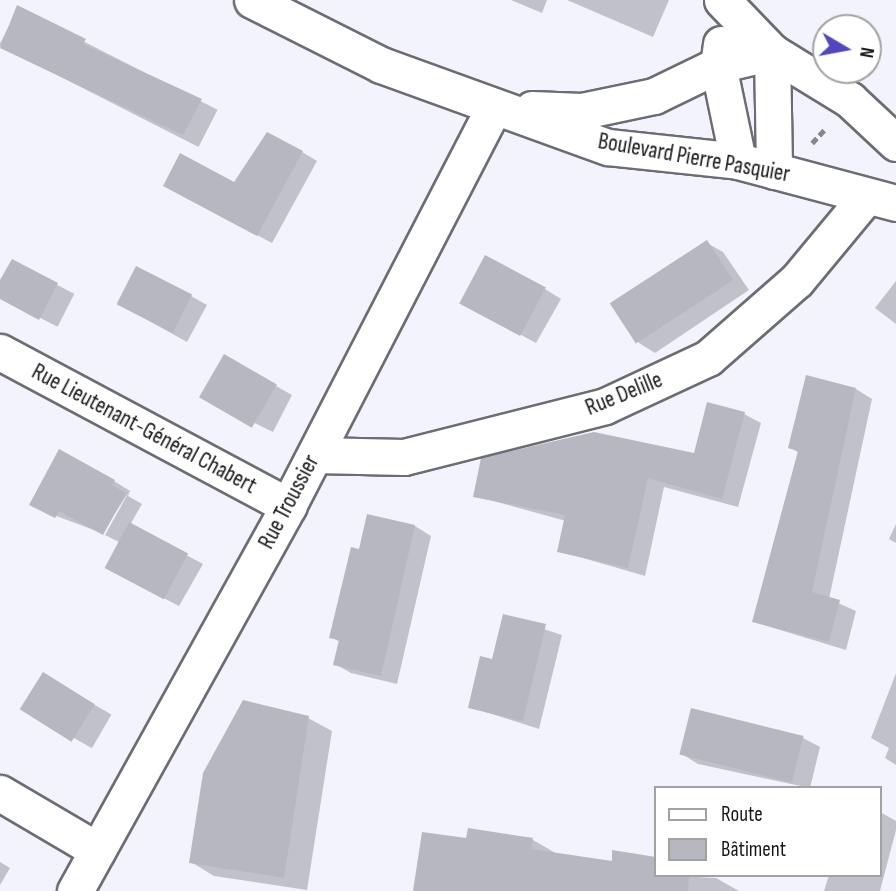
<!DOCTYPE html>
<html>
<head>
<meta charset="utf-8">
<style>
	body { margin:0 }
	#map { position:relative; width:896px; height:891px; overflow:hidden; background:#f2f3fc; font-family:"Sofia Sans Condensed",sans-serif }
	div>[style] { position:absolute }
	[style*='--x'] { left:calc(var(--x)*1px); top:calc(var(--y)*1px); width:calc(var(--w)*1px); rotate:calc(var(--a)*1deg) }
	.shadow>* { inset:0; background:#0003; transform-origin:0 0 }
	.building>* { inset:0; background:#b6b7c0; transform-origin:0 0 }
	.path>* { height:4.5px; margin-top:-2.25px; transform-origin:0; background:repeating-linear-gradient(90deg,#87888e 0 7px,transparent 0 10.5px) }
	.roads { filter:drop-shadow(2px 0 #6c6c74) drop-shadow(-2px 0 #6c6c74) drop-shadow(0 2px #6c6c74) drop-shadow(0 -2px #6c6c74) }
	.street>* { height:35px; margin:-17.5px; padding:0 17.5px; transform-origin:17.5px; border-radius:17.5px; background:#fff }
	span { translate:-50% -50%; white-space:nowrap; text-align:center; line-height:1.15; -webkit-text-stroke:5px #fff; paint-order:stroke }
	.street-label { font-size:23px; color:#16171a }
	.legend { position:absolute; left:654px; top:786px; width:228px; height:91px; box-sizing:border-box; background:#fff; border:2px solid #a2a2a3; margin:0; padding:9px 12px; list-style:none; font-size:21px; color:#16171a }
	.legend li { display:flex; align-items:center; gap:14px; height:35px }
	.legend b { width:35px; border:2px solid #a2a2a3 }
	.north { position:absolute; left:812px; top:14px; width:70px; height:70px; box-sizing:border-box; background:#fff; border:2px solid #a2a2a3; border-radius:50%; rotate:100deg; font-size:19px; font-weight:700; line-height:28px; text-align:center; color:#16171a }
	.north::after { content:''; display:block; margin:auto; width:24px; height:32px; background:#5247bf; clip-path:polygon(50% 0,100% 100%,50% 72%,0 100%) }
</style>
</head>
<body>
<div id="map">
	<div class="shadow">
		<div style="clip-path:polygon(511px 0,547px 0,542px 13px)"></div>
		<div style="clip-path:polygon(567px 0,669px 0,653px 37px)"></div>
		<div style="left:18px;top:8px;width:224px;height:42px;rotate:27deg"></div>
		<div style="clip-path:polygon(302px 152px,317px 161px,272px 243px,180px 194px,234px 184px)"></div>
		<div style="clip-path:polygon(707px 243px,723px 252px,749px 290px,655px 353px,639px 343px,614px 306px)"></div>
		<div style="left:12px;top:262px;width:70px;height:37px;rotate:27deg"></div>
		<div style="clip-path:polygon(896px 281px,896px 324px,875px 308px)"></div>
		<div style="clip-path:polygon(545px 289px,561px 299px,536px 343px,477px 311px)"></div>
		<div style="clip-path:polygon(191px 296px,207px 305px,187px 342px,117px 303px)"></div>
		<div style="clip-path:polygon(225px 357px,292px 395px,273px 432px,221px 407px)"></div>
		<div style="clip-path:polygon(856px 389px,872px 399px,829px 599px,856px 611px,846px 650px,754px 622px,799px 453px,790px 447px)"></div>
		<div style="clip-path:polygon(744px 414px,761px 423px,738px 507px,664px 487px,645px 576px,559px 551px,566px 521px,475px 496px,695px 455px)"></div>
		<div style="clip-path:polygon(114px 481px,130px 491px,128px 496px,142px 504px,130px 525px,203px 564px,179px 606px,121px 576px,119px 542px,105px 535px,129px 492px,102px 533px,48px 513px)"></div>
		<div style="clip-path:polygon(896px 524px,896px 543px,889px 539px)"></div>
		<div style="clip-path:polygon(415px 526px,431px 536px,397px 684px,351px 673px,335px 664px,340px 642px,331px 637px,360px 551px)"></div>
		<div style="clip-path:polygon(504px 616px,562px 635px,539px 729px,470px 707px,493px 661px)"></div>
		<div style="clip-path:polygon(896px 673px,896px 765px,885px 758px,889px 748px,871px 738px)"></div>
		<div style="left:43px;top:675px;width:79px;height:39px;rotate:30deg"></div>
		<div style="clip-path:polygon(308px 718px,332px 731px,307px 890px,214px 876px,191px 862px)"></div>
		<div style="clip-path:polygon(803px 738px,820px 747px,810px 788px,698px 764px,682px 754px)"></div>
		<div style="clip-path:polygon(880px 812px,896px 821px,896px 830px,880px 891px,824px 891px,829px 875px,880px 875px)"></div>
		<div style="clip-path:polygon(468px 840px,533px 840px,559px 855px,613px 863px,614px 852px,656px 858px,656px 875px,716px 878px,739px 891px,415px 891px)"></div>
		<div style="clip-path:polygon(0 862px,10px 868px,0 885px)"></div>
	</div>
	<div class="building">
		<div style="clip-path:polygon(17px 5px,86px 39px,83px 44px,202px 99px,183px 135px,0 48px)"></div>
		<div style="clip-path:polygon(267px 132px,303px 151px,257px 236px,163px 186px,180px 153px,234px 182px)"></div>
		<div style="left:707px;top:240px;width:48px;height:116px;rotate:57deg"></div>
		<div style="left:485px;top:255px;width:69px;height:55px;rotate:28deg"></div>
		<div style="clip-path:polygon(12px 259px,58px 283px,39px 320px,0 299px,0 280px)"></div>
		<div style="left:136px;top:266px;width:63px;height:43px;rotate:27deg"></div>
		<div style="left:224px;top:354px;width:61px;height:50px;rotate:30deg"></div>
		<div style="clip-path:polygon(806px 375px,856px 388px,812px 592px,840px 600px,829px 642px,752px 622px,798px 451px,788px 448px)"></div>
		<div style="clip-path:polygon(707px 402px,745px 412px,722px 499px,648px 478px,628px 568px,557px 552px,565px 515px,473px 497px,481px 458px,594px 432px,694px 453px)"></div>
		<div style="clip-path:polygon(59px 449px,115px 480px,112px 485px,126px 493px,103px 535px,59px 511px,55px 518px,29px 505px)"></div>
		<div style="clip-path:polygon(367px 514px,415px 525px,381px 676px,333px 665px,339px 640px,329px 638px,351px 547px,359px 549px)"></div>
		<div style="left:129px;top:522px;width:67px;height:52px;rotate:28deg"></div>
		<div style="clip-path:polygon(503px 614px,546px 624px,523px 721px,468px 708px,480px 656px,492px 659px)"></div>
		<div style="left:43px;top:672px;width:61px;height:44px;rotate:32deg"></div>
		<div style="clip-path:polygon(243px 700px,309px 716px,284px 878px,189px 863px,203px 773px)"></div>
		<div style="left:691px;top:708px;width:116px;height:48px;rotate:14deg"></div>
		<div style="clip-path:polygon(468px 828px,533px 838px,531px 849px,612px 861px,612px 850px,656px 857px,656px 875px,689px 875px,688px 891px,413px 891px,422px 832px,466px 838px)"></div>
	</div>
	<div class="path">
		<div style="--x:812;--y:143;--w:19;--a:-47"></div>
	</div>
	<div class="roads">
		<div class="street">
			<div style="--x:252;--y:0;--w:144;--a:26.7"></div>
			<div style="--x:381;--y:65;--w:241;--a:19.9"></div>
			<div style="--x:608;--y:147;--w:131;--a:6.1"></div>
			<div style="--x:738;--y:161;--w:163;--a:14.9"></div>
			<div style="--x:722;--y:0;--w:72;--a:46.1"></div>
			<div style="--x:772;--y:52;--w:92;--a:31.6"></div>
			<div style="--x:850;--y:100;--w:63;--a:43.1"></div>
			<div style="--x:721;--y:44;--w:21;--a:98"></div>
			<div style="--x:718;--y:65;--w:98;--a:78.2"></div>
			<div style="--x:772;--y:52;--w:119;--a:89"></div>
			<div style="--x:532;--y:109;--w:50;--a:2.3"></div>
			<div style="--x:582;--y:111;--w:74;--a:-11.8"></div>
			<div style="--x:654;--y:96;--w:71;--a:-25.8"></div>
			<div style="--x:718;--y:65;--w:56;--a:-13.5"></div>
			<div style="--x:0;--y:352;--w:327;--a:28.1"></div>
			<div style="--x:315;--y:455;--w:89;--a:1.3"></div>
			<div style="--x:404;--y:457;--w:207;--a:-14.2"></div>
			<div style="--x:605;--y:406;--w:114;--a:-25"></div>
			<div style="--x:708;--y:358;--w:118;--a:-41.2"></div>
			<div style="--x:797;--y:280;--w:108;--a:-50.3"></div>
			<div style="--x:0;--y:793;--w:113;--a:30.4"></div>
			<div style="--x:75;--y:891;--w:440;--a:-61"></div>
			<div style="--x:288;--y:506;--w:449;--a:-62.7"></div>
		</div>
	</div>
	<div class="street-label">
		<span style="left:694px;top:158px;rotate:10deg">Boulevard Pierre Pasquier</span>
		<span style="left:624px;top:394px;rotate:-22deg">Rue Delille</span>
		<span style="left:144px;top:429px;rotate:28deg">Rue Lieutenant-Général Chabert</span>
		<span style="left:289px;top:502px;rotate:-62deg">Rue Troussier</span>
	</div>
	<ul class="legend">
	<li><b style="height:9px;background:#fff"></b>Route</li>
	<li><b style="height:19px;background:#b6b7c0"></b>Bâtiment</li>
	</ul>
	<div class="north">N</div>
</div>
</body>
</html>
